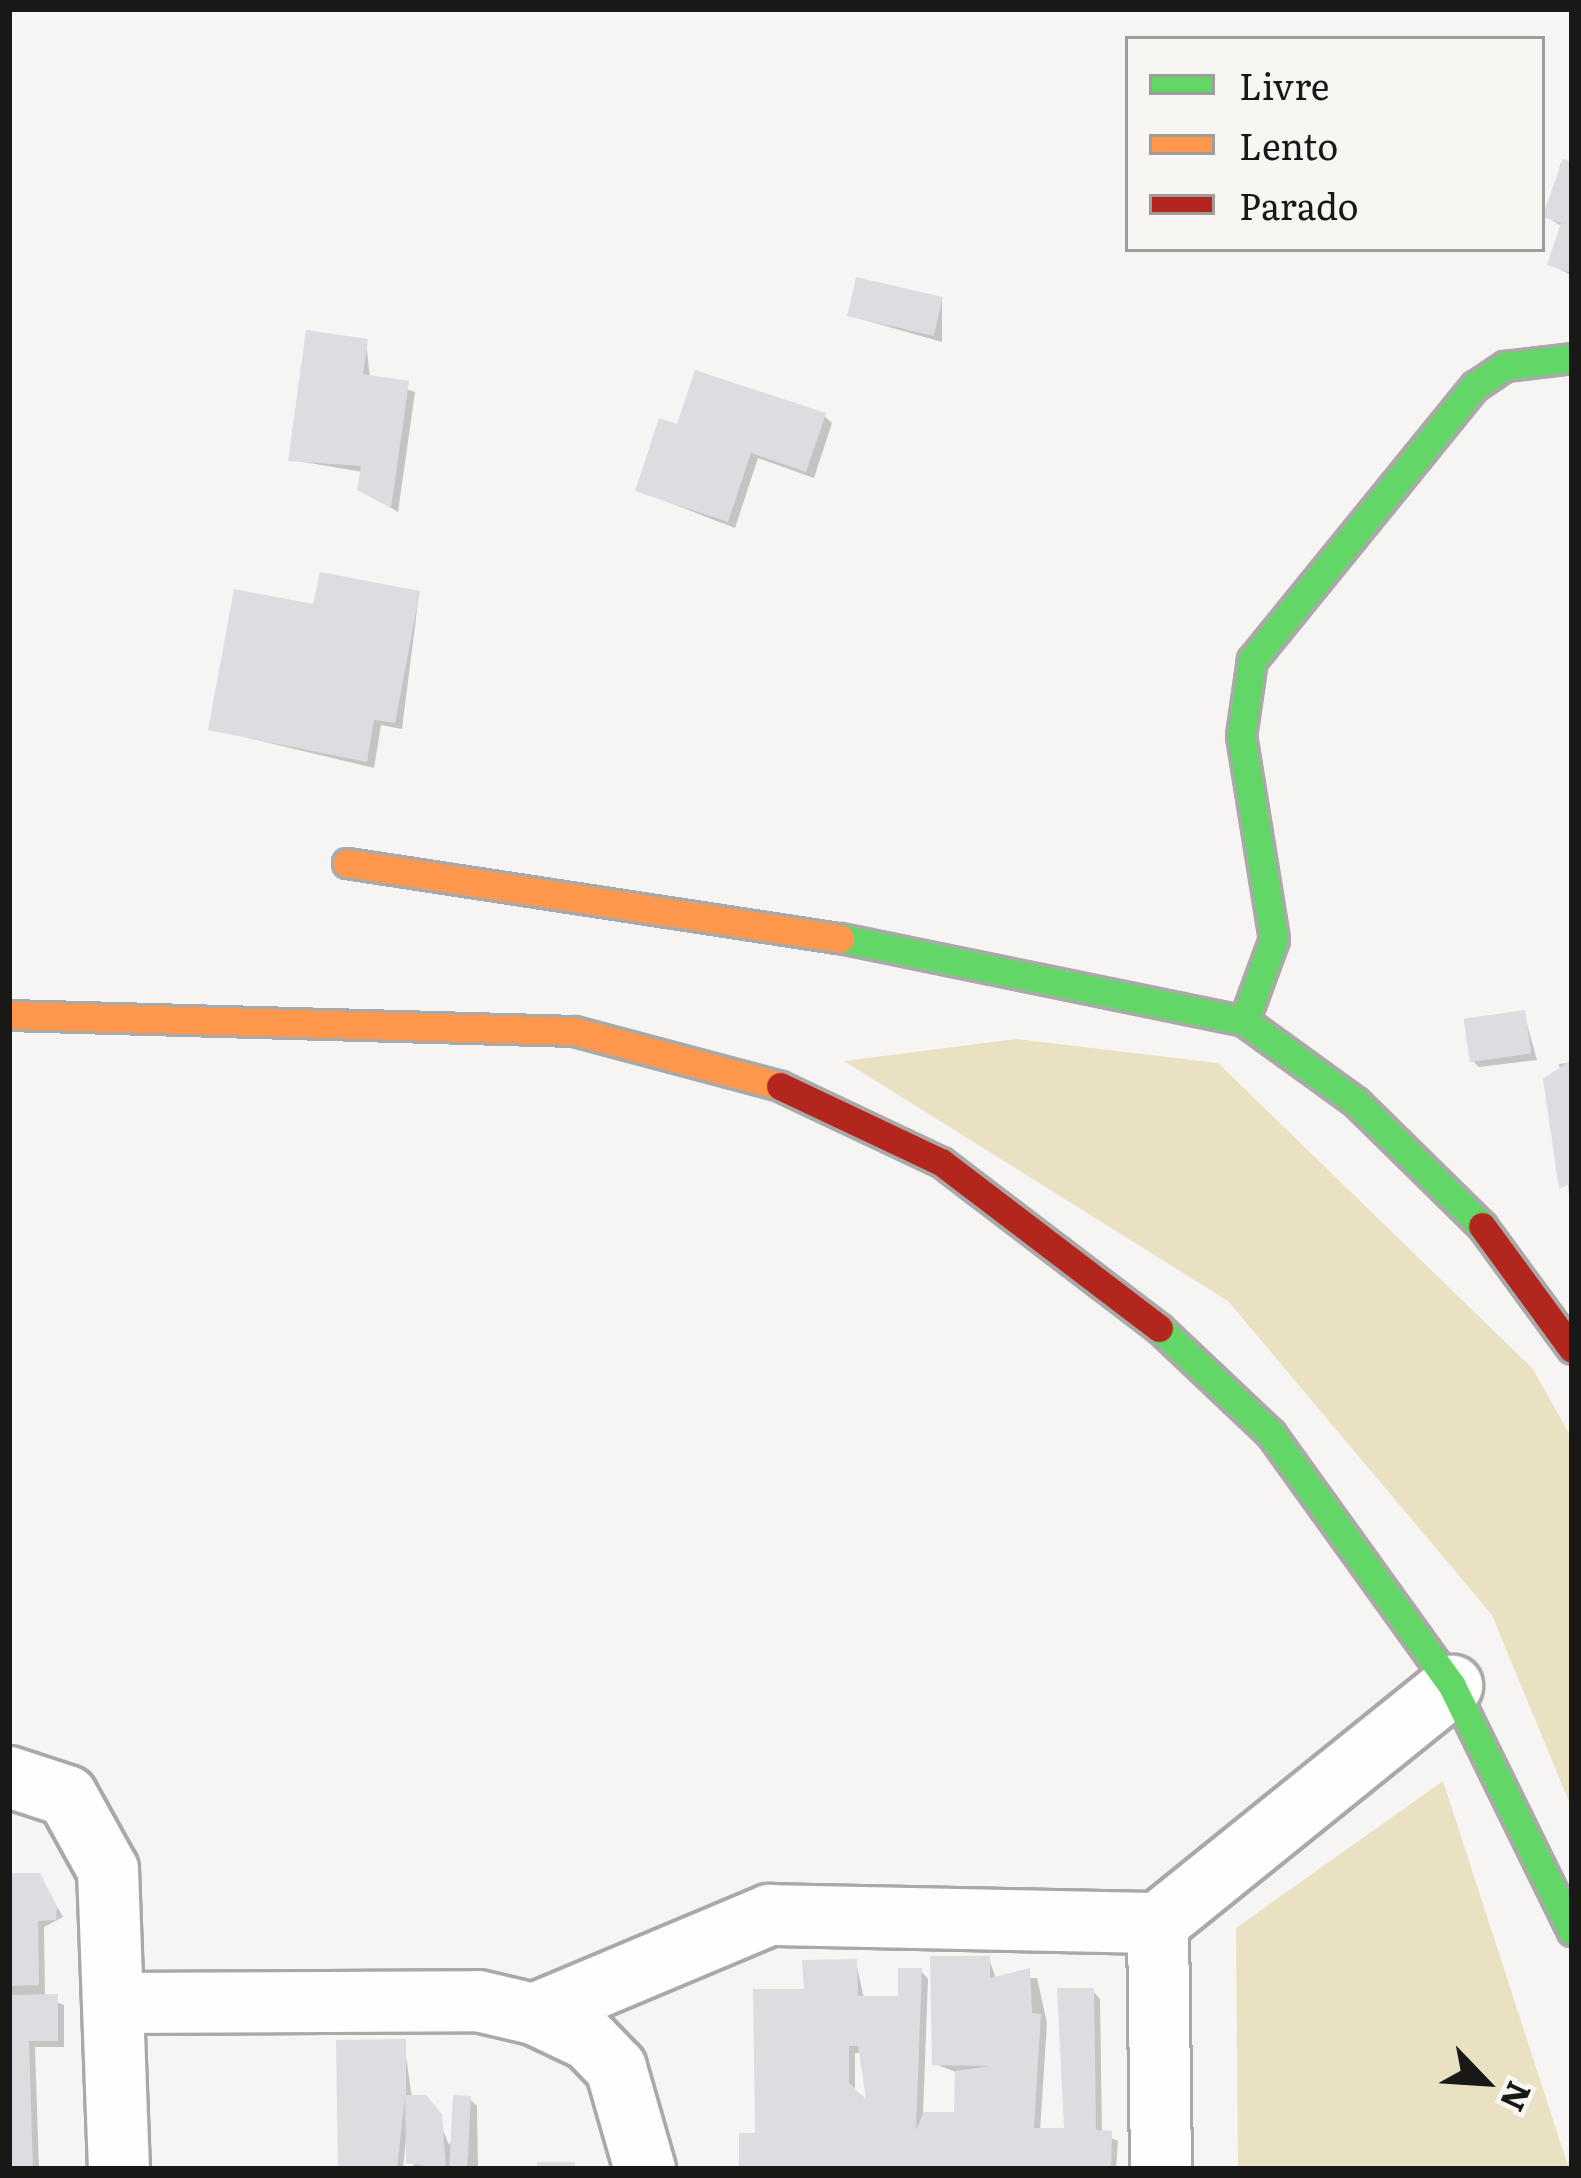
<!DOCTYPE html>
<html>
<head>
<meta charset="utf-8">
<style>
	body { margin:0 }
	#map { position:relative; width:1581px; height:2178px; overflow:hidden; background:#f6f5f3; font-family:Literata,serif }
	div>[style] { position:absolute }
	[style*='--x'] { left:calc(var(--x)*1px); top:calc(var(--y)*1px); width:calc(var(--w)*1px); rotate:calc(var(--a)*1deg) }
	.green>* { inset:0; background:#e9e1c2 }
	.shadow>* { inset:0; background:#0003 }
	.building>* { inset:0; background:#dddde1; transform-origin:0 0 }
	.roads { filter:drop-shadow(3px 0 #aaa9a8) drop-shadow(-3px 0 #aaa9a8) drop-shadow(0 3px #aaa9a8) drop-shadow(0 -3px #aaa9a8) }
	.street>* { height:60px; margin:-30px; padding:0 30px; transform-origin:30px; border-radius:30px; background:#fefefd }
	.fast>* { height:27px; margin:-13.5px; padding:0 13.5px; transform-origin:13.5px; border-radius:13.5px; background:#63d668 }
	.slow>* { height:27px; margin:-13.5px; padding:0 13.5px; transform-origin:13.5px; border-radius:13.5px; background:#ff974d }
	.jam>* { height:27px; margin:-13.5px; padding:0 13.5px; transform-origin:13.5px; border-radius:13.5px; background:#b3261e }
	span { translate:-50% -50%; white-space:nowrap; text-align:center; line-height:1.15; -webkit-text-stroke:9px #f7f6f2; paint-order:stroke }
	.frame { position:absolute; inset:0; border:12px solid #181817; pointer-events:none }
	.legend { position:absolute; left:1125px; top:36px; width:420px; height:216px; box-sizing:border-box; background:#f7f6f2; border:3px solid #9e9d9a; margin:0; padding:15px 21px; list-style:none; font-size:36px; color:#181817 }
	.legend li { display:flex; align-items:center; gap:24px; height:60px }
	.legend b { width:60px; border:3px solid #9e9d9a }
	.north { position:absolute; left:1425px; top:2022px; width:120px; height:120px; -webkit-text-stroke:9px #f7f6f2; paint-order:stroke; rotate:115deg; font-size:33px; font-weight:700; line-height:48px; text-align:center; color:#181817 }
	.north::after { content:''; display:block; margin:auto; width:42px; height:54px; background:#181817; clip-path:polygon(50% 0,100% 100%,50% 72%,0 100%) }
</style>
</head>
<body>
<div id="map">
	<div class="green">
		<div style="clip-path:polygon(1016px 1039px,1218px 1063px,1533px 1369px,1572px 1439px,1572px 1809px,1492px 1615px,1228px 1301px,844px 1061px)"></div>
		<div style="clip-path:polygon(1443px 1781px,1569px 2169px,1238px 2169px,1236px 1928px)"></div>
	</div>
	<div class="shadow">
		<div style="clip-path:polygon(1561px 163px,1572px 166px,1572px 276px,1551px 264px,1563px 227px,1545px 216px)"></div>
		<div style="clip-path:polygon(942px 300px,942px 342px,850px 316px)"></div>
		<div style="clip-path:polygon(366px 342px,370px 378px,415px 392px,398px 512px,360px 489px,363px 472px,291px 460px)"></div>
		<div style="clip-path:polygon(824px 416px,832px 423px,814px 478px,758px 458px,735px 528px,639px 491px,679px 428px)"></div>
		<div style="clip-path:polygon(419px 594px,402px 729px,381px 725px,374px 768px,211px 729px,316px 607px)"></div>
		<div style="clip-path:polygon(1524px 1013px,1537px 1060px,1479px 1067px,1472px 1060px)"></div>
		<div style="clip-path:polygon(1572px 1062px,1572px 1194px,1569px 1195px,1559px 1064px)"></div>
		<div style="clip-path:polygon(39px 1876px,63px 1917px,44px 1927px,45px 1998px,64px 2005px,64px 2047px,35px 2047px,39px 2169px,9px 2169px,9px 1878px)"></div>
		<div style="clip-path:polygon(evenodd,989px 1959px,996px 1979px,1037px 1978px,1047px 2023px,1040px 2131px,1067px 2131px,1093px 1991px,1100px 1999px,1102px 2134px,1118px 2141px,1116px 2169px,742px 2169px,807px 1991px,856px 1962px,864px 1999px,901px 1999px,921px 1971px,928px 1979px,923px 2115px,957px 2115px,958px 2073px,935px 2064px,989px 1959px,855px 2053px,862px 2053px,870px 2107px,855px 2093px,855px 2053px)"></div>
		<div style="clip-path:polygon(404px 2042px,412px 2098px,433px 2106px,449px 2145px,470px 2099px,477px 2106px,478px 2169px,414px 2169px,409px 2108px,403px 2169px,340px 2169px)"></div>
	</div>
	<div class="building">
		<div style="clip-path:polygon(1563px 159px,1572px 162px,1572px 273px,1547px 265px,1561px 223px,1542px 217px)"></div>
		<div style="left:856px;top:277px;width:89px;height:40px;rotate:13deg"></div>
		<div style="clip-path:polygon(306px 330px,368px 339px,363px 374px,409px 381px,391px 508px,357px 490px,361px 466px,288px 461px)"></div>
		<div style="clip-path:polygon(695px 370px,826px 413px,806px 472px,751px 453px,728px 522px,635px 491px,659px 418px,677px 424px)"></div>
		<div style="clip-path:polygon(320px 572px,420px 591px,395px 723px,374px 720px,367px 762px,208px 730px,234px 589px,313px 604px)"></div>
		<div style="left:1525px;top:1010px;width:44px;height:62px;rotate:82deg"></div>
		<div style="clip-path:polygon(1572px 1059px,1572px 1183px,1559px 1189px,1543px 1079px)"></div>
		<div style="clip-path:polygon(9px 1873px,40px 1873px,57px 1907px,56px 1920px,38px 1921px,39px 1985px,9px 1986px)"></div>
		<div style="clip-path:polygon(evenodd,930px 1956px,990px 1956px,990px 1978px,1030px 1968px,1032px 2013px,1041px 2014px,1034px 2128px,1064px 2128px,1057px 1988px,1094px 1988px,1096px 2130px,1112px 2131px,1111px 2169px,739px 2169px,739px 2133px,755px 2133px,753px 1989px,804px 1989px,802px 1960px,857px 1959px,858px 1996px,898px 1996px,898px 1968px,922px 1968px,916px 2130px,924px 2112px,954px 2112px,955px 2071px,990px 2066px,932px 2065px,930px 1956px,849px 2046px,858px 2046px,866px 2099px,849px 2083px,849px 2046px)"></div>
		<div style="clip-path:polygon(58px 1994px,58px 2041px,29px 2041px,33px 2169px,9px 2169px,9px 1995px)"></div>
		<div style="clip-path:polygon(406px 2039px,406px 2095px,426px 2095px,442px 2114px,446px 2169px,406px 2163px,405px 2096px,397px 2169px,338px 2169px,336px 2040px)"></div>
		<div style="left:453px;top:2095px;width:18px;height:74px;rotate:3deg"></div>
		<div style="left:537px;top:2162px;width:38px;height:7px"></div>
	</div>
	<div class="roads">
		<div class="street">
			<div style="--x:9;--y:1777;--w:61;--a:18.1"></div>
			<div style="--x:67;--y:1796;--w:85;--a:61"></div>
			<div style="--x:108;--y:1870;--w:299;--a:87.9"></div>
			<div style="--x:120;--y:2003;--w:358;--a:-0.3"></div>
			<div style="--x:478;--y:2001;--w:57;--a:13.1"></div>
			<div style="--x:534;--y:2014;--w:61;--a:25.3"></div>
			<div style="--x:589;--y:2040;--w:39;--a:46"></div>
			<div style="--x:616;--y:2068;--w:105;--a:74"></div>
			<div style="--x:534;--y:2014;--w:256;--a:-22.8"></div>
			<div style="--x:770;--y:1915;--w:388;--a:1.2"></div>
			<div style="--x:1161;--y:2169;--w:246;--a:-90.7"></div>
			<div style="--x:1158;--y:1923;--w:378;--a:-38.9"></div>
		</div>
		<div class="fast">
			<div style="--x:840;--y:938;--w:412;--a:11.6"></div>
			<div style="--x:1244;--y:1021;--w:138;--a:35.9"></div>
			<div style="--x:1356;--y:1102;--w:177;--a:44.5"></div>
			<div style="--x:1244;--y:1021;--w:87;--a:-69.9"></div>
			<div style="--x:1274;--y:939;--w:206;--a:-99.2"></div>
			<div style="--x:1241;--y:736;--w:77;--a:-81.8"></div>
			<div style="--x:1252;--y:660;--w:353;--a:-50.9"></div>
			<div style="--x:1475;--y:386;--w:36;--a:-34"></div>
			<div style="--x:1505;--y:366;--w:67;--a:-6.8"></div>
			<div style="--x:1159;--y:1328;--w:154;--a:43.4"></div>
			<div style="--x:1271;--y:1434;--w:310;--a:54.3"></div>
			<div style="--x:1452;--y:1686;--w:273;--a:63.9"></div>
		</div>
		<div class="slow">
			<div style="--x:347;--y:863;--w:499;--a:8.7"></div>
			<div style="--x:9;--y:1015;--w:565;--a:1.62"></div>
			<div style="--x:574;--y:1031;--w:213;--a:14.9"></div>
		</div>
		<div class="jam">
			<div style="--x:780;--y:1086;--w:178;--a:25.3"></div>
			<div style="--x:941;--y:1162;--w:274;--a:37.3"></div>
			<div style="--x:1482;--y:1226;--w:152;--a:53.8"></div>
		</div>
	</div>
	<div class="frame"></div>
	<ul class="legend">
	<li><b style="height:15px;background:#63d668"></b>Livre</li>
	<li><b style="height:15px;background:#ff974d"></b>Lento</li>
	<li><b style="height:15px;background:#b3261e"></b>Parado</li>
	</ul>
	<div class="north">N</div>
</div>
</body>
</html>
